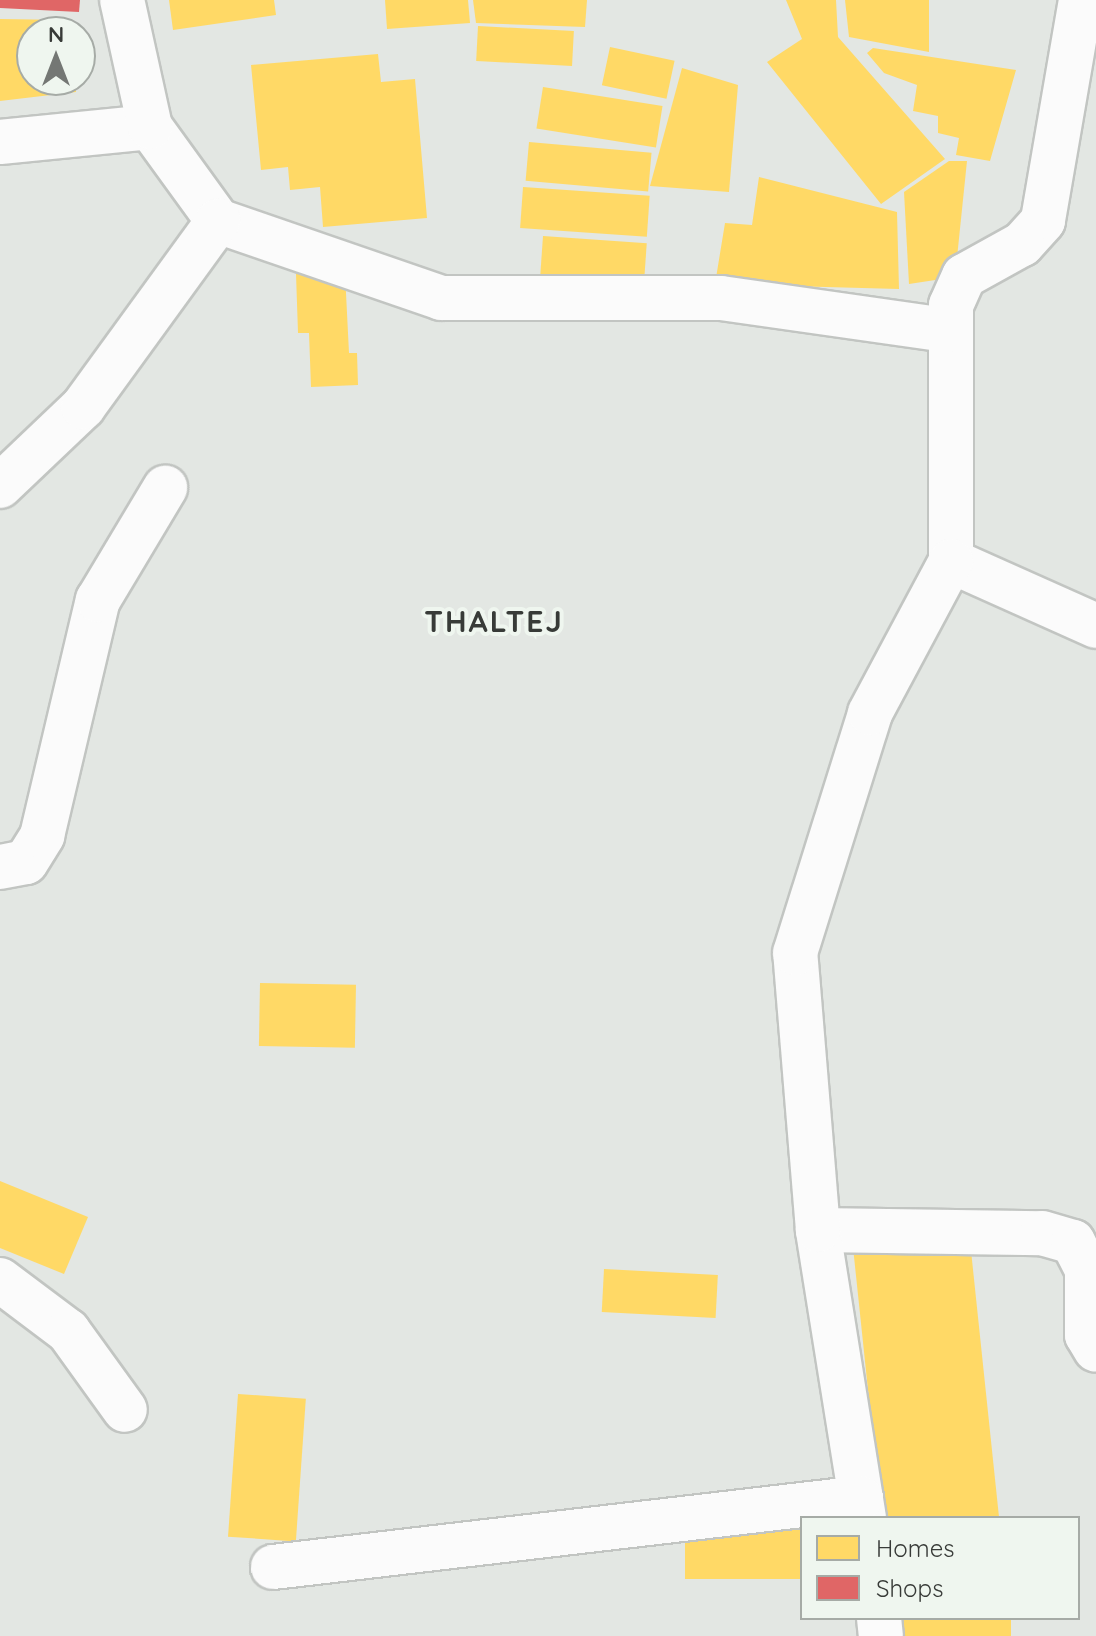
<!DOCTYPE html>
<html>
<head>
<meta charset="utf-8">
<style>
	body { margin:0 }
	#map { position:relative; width:1096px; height:1636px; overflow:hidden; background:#e3e7e3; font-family:Quicksand,sans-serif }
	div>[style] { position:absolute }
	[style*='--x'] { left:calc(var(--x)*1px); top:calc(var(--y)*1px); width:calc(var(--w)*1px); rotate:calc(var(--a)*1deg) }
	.homes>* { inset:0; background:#ffd966; transform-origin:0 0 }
	.shops>* { inset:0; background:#e06666 }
	.roads { filter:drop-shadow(2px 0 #c2c5c2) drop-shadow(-2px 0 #c2c5c2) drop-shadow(0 2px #c2c5c2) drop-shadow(0 -2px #c2c5c2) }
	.minor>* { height:44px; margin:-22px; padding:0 22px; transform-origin:22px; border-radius:22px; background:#fbfbfb }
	span { translate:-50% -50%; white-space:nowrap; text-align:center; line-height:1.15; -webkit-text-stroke:8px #eff6ef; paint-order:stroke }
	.district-label { font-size:30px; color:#383b38; font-weight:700; letter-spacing:2px }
	.legend { position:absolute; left:800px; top:1516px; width:280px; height:104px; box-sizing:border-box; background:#eff6ef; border:2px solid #a6aba6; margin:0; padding:10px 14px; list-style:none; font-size:24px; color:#383b38 }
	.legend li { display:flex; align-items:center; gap:16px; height:40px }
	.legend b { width:40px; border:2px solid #a6aba6 }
	.north { position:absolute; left:16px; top:16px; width:80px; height:80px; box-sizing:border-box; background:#eff6ef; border:2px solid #a6aba6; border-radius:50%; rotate:0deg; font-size:22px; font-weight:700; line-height:32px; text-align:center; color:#383b38 }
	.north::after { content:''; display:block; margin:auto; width:28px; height:36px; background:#747774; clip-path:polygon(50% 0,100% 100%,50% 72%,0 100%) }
</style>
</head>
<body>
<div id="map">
	<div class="homes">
		<div style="clip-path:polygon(169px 0,274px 0,276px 15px,173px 30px)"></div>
		<div style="clip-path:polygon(385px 0,468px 0,470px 23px,387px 29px)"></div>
		<div style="clip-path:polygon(473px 0,587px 0,585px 27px,476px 23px)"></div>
		<div style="clip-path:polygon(786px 0,836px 0,838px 37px,945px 159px,881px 204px,767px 62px,802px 39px)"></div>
		<div style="clip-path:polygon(845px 0,929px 0,929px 52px,849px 37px)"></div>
		<div style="clip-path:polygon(0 19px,68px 20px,70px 32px,32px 32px,32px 80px,75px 80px,76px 92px,0 101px)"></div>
		<div style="left:478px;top:26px;width:96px;height:35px;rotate:3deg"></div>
		<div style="left:610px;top:47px;width:66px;height:39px;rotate:12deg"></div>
		<div style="clip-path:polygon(873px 48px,1016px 70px,990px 161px,956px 155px,959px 138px,938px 133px,938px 116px,913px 111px,917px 85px,884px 73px,867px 53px)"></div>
		<div style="clip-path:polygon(378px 54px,381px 82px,415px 79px,427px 218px,323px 227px,320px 187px,290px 190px,288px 167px,261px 170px,251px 65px)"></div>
		<div style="clip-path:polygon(682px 68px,738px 85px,729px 192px,650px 186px)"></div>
		<div style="left:543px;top:87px;width:121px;height:42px;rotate:9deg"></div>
		<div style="left:529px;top:142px;width:123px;height:39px;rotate:5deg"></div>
		<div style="clip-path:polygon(949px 161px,967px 161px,955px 277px,909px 284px,904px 192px)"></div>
		<div style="clip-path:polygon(759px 177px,897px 212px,899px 289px,715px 284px,725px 223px,752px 225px)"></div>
		<div style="left:523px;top:187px;width:127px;height:41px;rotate:4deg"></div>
		<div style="left:543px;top:236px;width:104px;height:42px;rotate:4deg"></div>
		<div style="clip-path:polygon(345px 273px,349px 353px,357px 353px,358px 385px,311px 387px,309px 333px,298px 333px,296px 274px)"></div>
		<div style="left:260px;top:983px;width:96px;height:63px;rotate:1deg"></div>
		<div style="clip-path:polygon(0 1181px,88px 1217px,64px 1274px,0 1248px)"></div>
		<div style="left:970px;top:1241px;width:279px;height:117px;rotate:84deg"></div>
		<div style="left:604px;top:1269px;width:114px;height:43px;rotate:3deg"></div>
		<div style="left:238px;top:1394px;width:68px;height:143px;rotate:4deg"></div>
		<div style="left:802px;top:1525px;width:54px;height:117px;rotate:90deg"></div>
		<div style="left:893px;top:1618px;width:118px;height:18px"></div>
	</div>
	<div class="shops">
		<div style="clip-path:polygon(0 0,80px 0,79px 12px,0 8px)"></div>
	</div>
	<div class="roads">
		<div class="minor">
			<div style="--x:1081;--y:0;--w:224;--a:99.8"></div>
			<div style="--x:1043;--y:221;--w:31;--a:132"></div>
			<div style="--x:1022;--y:244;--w:66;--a:151.1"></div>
			<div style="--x:964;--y:276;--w:32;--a:114"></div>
			<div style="--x:951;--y:305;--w:256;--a:90"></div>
			<div style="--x:951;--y:561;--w:159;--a:24.1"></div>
			<div style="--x:150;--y:127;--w:116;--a:54.1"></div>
			<div style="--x:218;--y:221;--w:236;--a:19"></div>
			<div style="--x:441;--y:298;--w:280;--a:0"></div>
			<div style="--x:721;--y:298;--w:228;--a:8.1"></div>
			<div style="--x:0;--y:142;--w:151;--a:-5.7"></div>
			<div style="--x:150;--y:127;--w:130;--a:-102.4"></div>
			<div style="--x:0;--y:486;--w:115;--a:-43.6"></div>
			<div style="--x:83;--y:407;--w:230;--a:-54"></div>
			<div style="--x:0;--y:867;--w:26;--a:-11"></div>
			<div style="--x:26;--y:862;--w:31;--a:-58"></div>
			<div style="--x:42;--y:836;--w:243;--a:-76.7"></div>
			<div style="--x:98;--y:600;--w:131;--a:-59.1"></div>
			<div style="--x:818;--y:1230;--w:224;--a:0.8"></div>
			<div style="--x:1042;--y:1233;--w:32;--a:16"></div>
			<div style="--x:1073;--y:1242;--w:30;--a:63"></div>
			<div style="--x:1087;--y:1269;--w:66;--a:90"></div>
			<div style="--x:1087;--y:1335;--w:17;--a:59"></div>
			<div style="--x:0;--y:1280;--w:85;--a:36.9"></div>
			<div style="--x:68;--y:1331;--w:97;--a:54.2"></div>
			<div style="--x:864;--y:1518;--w:292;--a:-99.1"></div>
			<div style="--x:818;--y:1230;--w:278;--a:-94.7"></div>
			<div style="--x:795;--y:953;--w:251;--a:-72.6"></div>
			<div style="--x:870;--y:713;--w:172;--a:-61.9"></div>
			<div style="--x:273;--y:1567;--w:592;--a:-6.69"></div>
			<div style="--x:879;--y:1618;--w:18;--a:84"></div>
		</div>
	</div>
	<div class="district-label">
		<span style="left:494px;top:621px">THALTEJ</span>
	</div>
	<ul class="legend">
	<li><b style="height:22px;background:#ffd966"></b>Homes</li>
	<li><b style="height:22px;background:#e06666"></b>Shops</li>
	</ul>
	<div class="north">N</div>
</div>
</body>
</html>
